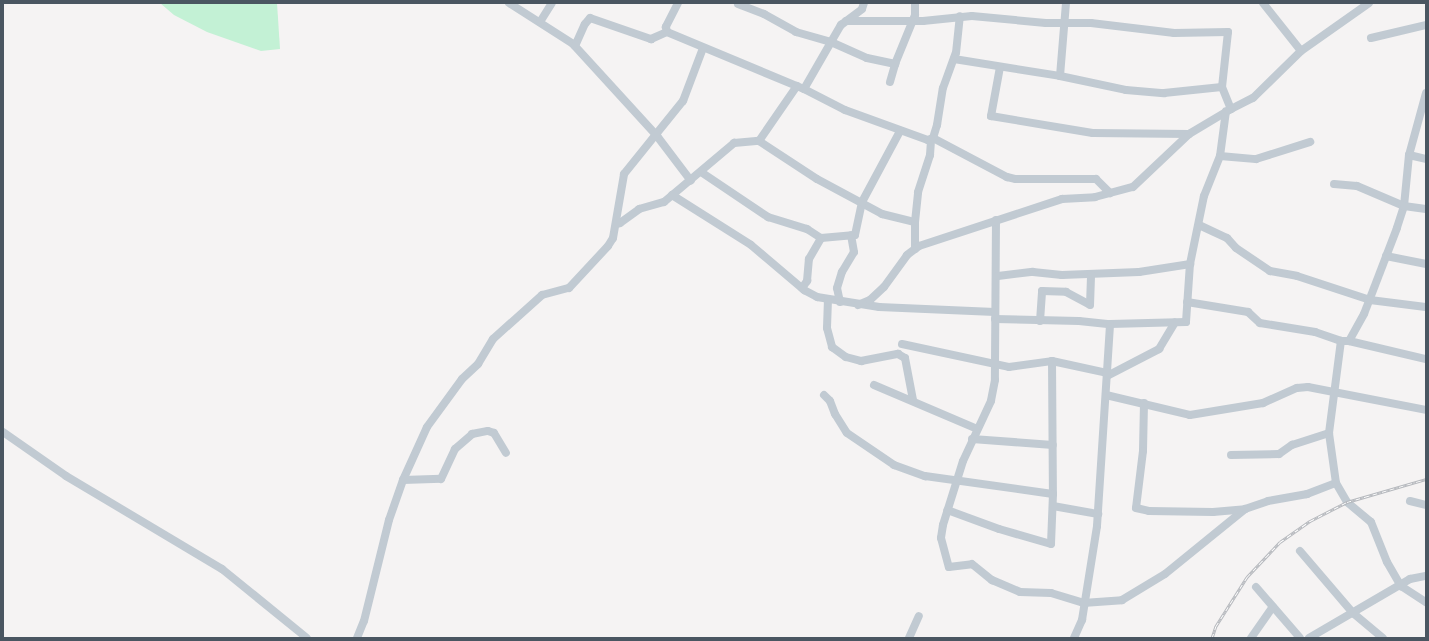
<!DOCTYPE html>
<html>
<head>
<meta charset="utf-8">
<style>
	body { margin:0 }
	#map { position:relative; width:1429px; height:641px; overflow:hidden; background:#f5f3f3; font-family:Ubuntu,sans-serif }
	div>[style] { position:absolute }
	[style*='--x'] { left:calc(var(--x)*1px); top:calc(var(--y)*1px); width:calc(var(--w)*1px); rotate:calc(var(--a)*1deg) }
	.green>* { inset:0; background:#c3f1d5 }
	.minor>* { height:8px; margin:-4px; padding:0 4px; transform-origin:4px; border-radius:4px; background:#c1cad2 }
	.rail>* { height:3px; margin-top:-1.5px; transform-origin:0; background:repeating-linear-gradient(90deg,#fff 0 4.5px,#b5b8bd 0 9px); box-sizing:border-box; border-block:1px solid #b5b8bd }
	span { translate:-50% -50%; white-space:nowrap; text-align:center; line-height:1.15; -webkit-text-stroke:3px #fff; paint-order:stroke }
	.frame { position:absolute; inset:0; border:4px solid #4a5661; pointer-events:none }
</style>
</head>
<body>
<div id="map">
	<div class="green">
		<div style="clip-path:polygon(160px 3px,277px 3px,280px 49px,261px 51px,207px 32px,174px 15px)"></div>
	</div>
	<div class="minor">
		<div style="--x:509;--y:3;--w:76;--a:32.6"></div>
		<div style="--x:573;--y:44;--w:125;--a:47.6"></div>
		<div style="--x:657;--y:136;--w:56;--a:52.9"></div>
		<div style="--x:678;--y:3;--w:27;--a:117"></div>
		<div style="--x:666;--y:27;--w:5;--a:79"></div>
		<div style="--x:667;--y:32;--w:148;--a:22.6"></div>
		<div style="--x:804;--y:89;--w:46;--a:27.1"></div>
		<div style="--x:845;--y:110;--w:88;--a:19.9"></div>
		<div style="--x:928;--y:140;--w:5;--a:-22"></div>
		<div style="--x:933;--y:138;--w:14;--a:-73"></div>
		<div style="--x:937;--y:125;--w:37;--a:-81"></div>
		<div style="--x:943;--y:88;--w:37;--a:-70"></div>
		<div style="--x:956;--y:53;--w:37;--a:-84"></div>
		<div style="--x:1066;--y:3;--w:73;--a:94.7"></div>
		<div style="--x:1060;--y:76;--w:67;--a:12"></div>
		<div style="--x:1126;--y:90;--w:38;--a:5"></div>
		<div style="--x:1164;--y:93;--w:58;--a:-5.9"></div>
		<div style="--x:1222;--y:87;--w:24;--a:68"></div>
		<div style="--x:1231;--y:109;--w:25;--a:-27"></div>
		<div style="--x:1253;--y:98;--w:67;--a:-44.4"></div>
		<div style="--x:1301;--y:51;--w:83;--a:-35.2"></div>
		<div style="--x:1263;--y:3;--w:61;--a:51.6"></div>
		<div style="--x:738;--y:4;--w:28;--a:21"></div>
		<div style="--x:764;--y:14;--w:37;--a:29"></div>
		<div style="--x:796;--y:32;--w:36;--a:16"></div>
		<div style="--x:831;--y:42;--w:20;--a:-60"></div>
		<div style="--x:841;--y:25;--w:26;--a:-37"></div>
		<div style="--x:862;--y:9;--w:6;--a:-72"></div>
		<div style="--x:846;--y:21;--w:77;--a:0"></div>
		<div style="--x:923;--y:21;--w:49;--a:-5.8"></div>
		<div style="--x:972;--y:16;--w:74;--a:5.4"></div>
		<div style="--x:1046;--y:23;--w:45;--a:0"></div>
		<div style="--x:1091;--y:23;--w:84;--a:6.9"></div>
		<div style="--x:1174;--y:33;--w:54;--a:-1.1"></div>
		<div style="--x:1228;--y:32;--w:55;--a:96.2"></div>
		<div style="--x:540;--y:22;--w:22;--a:-58"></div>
		<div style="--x:1371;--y:38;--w:57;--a:-13.3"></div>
		<div style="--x:575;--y:46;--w:24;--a:-66"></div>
		<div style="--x:585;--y:24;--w:8;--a:-50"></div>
		<div style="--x:590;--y:18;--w:65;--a:19"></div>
		<div style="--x:651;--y:39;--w:17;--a:-24"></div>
		<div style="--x:954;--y:59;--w:107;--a:9.1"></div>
		<div style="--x:1000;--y:67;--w:50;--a:100.4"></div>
		<div style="--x:991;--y:116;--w:103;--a:9.5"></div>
		<div style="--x:1093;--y:133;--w:96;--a:0.6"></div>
		<div style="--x:890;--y:82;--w:19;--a:-74"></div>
		<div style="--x:895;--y:64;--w:53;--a:-67.8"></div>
		<div style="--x:915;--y:15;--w:12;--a:-90"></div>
		<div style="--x:804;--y:89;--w:54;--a:-60.1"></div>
		<div style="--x:831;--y:42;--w:39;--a:24"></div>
		<div style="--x:867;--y:58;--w:29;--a:12"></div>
		<div style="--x:1426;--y:93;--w:64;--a:105.3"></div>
		<div style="--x:1409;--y:155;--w:51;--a:95.6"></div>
		<div style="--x:1404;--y:206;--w:23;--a:108"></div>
		<div style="--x:1397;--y:228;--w:92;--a:111"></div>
		<div style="--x:1364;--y:314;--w:31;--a:119"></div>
		<div style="--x:1349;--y:341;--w:79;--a:13.2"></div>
		<div style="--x:933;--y:138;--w:84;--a:27.8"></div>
		<div style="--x:1007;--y:177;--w:9;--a:13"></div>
		<div style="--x:1016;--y:179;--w:80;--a:0"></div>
		<div style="--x:1096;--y:179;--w:20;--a:45"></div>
		<div style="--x:759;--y:141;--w:69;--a:33.2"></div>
		<div style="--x:817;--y:179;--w:74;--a:28.3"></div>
		<div style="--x:882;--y:214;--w:34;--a:14"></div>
		<div style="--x:915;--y:222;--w:27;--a:90"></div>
		<div style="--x:1409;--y:155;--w:17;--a:13"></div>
		<div style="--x:1220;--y:156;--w:36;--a:5"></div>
		<div style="--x:1256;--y:159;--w:57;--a:-17.5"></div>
		<div style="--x:701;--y:172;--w:81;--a:33.9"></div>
		<div style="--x:768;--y:217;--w:41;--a:17.1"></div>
		<div style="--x:807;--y:229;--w:17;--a:33"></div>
		<div style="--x:821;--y:238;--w:34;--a:-5"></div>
		<div style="--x:855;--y:235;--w:34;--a:-78"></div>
		<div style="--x:862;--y:202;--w:81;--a:-61.8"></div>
		<div style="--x:1334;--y:184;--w:23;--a:5"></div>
		<div style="--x:1357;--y:186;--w:51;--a:23.1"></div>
		<div style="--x:1404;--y:206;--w:22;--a:8"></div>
		<div style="--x:672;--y:195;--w:93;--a:32.3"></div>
		<div style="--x:751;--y:245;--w:70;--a:40.3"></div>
		<div style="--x:804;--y:290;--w:15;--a:28"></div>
		<div style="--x:817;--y:297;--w:63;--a:9.2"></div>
		<div style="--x:879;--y:307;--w:116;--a:2.5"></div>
		<div style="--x:996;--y:220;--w:160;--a:90.4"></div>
		<div style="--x:995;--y:380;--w:21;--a:101"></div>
		<div style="--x:991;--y:401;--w:66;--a:115"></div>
		<div style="--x:963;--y:461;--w:67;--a:107.4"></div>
		<div style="--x:943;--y:525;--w:13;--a:99"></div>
		<div style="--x:941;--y:538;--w:30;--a:75"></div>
		<div style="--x:949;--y:567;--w:23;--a:-7"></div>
		<div style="--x:972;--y:564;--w:26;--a:39"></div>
		<div style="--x:992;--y:580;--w:30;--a:23"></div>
		<div style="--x:1020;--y:592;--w:31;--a:2"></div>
		<div style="--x:1051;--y:593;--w:34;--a:17"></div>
		<div style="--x:1083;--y:603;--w:39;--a:-4"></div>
		<div style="--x:1122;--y:600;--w:50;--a:-31.2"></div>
		<div style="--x:1165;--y:574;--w:103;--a:-39.1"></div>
		<div style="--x:915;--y:222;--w:30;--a:-84"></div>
		<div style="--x:918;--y:192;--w:39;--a:-72"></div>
		<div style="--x:930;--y:155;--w:16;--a:-86"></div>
		<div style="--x:616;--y:224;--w:4;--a:-14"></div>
		<div style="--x:620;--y:223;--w:24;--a:-36"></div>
		<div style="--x:639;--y:209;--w:26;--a:-16"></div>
		<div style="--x:664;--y:202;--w:92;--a:-40.1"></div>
		<div style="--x:734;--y:143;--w:25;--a:-5"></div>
		<div style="--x:759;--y:141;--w:67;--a:-55.4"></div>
		<div style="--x:1199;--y:225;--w:31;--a:25"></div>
		<div style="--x:1227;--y:238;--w:13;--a:48"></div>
		<div style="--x:1236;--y:248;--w:41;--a:34.1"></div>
		<div style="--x:1270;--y:271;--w:27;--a:10"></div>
		<div style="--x:1297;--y:276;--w:77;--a:18.2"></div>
		<div style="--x:1370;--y:300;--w:56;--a:7.1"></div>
		<div style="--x:1386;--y:256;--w:41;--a:11.3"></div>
		<div style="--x:998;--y:276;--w:35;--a:-7"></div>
		<div style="--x:1033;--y:272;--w:29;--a:6"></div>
		<div style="--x:1062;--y:275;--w:77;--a:-2.2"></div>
		<div style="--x:1139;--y:272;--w:52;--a:-8.9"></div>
		<div style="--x:802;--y:288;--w:9;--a:-54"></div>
		<div style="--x:807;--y:281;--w:22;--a:-85"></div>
		<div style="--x:809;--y:259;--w:24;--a:-60"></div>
		<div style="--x:828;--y:299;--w:29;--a:92"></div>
		<div style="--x:827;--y:328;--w:20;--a:75"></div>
		<div style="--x:832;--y:347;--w:17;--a:36"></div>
		<div style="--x:846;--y:357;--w:16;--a:15"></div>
		<div style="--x:861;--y:361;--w:38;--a:-11"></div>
		<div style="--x:898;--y:354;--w:8;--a:30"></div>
		<div style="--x:905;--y:358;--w:43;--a:79.2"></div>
		<div style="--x:840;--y:302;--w:14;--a:-102"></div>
		<div style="--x:837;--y:288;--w:17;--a:-73"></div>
		<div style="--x:842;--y:272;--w:23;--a:-59"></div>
		<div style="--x:854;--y:252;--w:17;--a:-100"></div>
		<div style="--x:1187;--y:302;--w:62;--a:9.3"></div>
		<div style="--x:1248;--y:312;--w:16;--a:43"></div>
		<div style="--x:1260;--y:323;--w:56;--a:9.3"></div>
		<div style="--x:1315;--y:332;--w:28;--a:19"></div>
		<div style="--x:858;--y:305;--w:13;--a:-23"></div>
		<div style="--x:870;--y:300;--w:19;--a:-43"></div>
		<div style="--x:884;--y:287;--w:39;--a:-54"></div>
		<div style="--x:907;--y:255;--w:15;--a:-37"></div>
		<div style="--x:919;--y:246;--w:151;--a:-18.2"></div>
		<div style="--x:1062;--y:199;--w:33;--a:-3"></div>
		<div style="--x:1095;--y:197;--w:39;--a:-15"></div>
		<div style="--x:1133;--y:187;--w:77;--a:-43.4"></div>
		<div style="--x:1189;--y:134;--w:49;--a:-30.8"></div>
		<div style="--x:995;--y:319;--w:84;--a:1.4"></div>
		<div style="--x:1079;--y:321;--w:31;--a:6"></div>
		<div style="--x:1110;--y:324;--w:76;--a:-1.5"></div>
		<div style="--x:1186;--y:322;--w:58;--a:-86.1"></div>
		<div style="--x:1190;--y:264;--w:69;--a:-78.4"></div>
		<div style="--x:1204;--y:196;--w:43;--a:-68.2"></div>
		<div style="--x:1220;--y:156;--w:45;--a:-82.4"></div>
		<div style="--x:1040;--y:321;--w:30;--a:-86"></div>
		<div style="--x:1042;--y:291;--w:24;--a:2"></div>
		<div style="--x:1066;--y:292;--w:27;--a:28"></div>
		<div style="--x:1090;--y:305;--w:30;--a:-88"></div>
		<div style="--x:902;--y:344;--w:109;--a:12.1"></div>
		<div style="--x:1009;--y:367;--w:43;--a:-7.9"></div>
		<div style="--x:1052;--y:361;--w:56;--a:12.3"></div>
		<div style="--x:1052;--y:361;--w:133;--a:89.6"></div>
		<div style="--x:1107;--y:376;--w:59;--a:-27.4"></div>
		<div style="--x:1159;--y:349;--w:31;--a:-59"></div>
		<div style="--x:874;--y:385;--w:112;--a:23.1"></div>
		<div style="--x:824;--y:395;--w:8;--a:45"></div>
		<div style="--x:830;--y:401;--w:14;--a:69"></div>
		<div style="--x:835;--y:414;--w:22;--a:58"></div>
		<div style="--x:847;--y:433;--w:57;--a:34.2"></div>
		<div style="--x:894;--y:465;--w:33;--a:20"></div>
		<div style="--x:925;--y:476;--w:129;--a:8"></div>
		<div style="--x:1053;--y:494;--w:50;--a:92.3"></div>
		<div style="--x:1051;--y:544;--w:54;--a:-163.9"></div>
		<div style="--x:999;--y:529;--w:55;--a:-159.9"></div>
		<div style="--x:1106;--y:395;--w:86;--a:13.4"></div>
		<div style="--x:1190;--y:415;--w:74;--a:-9.3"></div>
		<div style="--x:1263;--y:403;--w:37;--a:-24"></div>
		<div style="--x:1297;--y:388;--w:11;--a:-5"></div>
		<div style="--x:1308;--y:387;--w:120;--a:11"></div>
		<div style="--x:1144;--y:403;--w:48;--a:91.2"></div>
		<div style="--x:1143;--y:451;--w:57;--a:97"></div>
		<div style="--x:1136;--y:508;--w:13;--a:13"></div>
		<div style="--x:1149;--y:511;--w:64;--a:0.9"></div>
		<div style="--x:1213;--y:512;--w:32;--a:-5"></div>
		<div style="--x:1245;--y:509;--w:24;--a:-19"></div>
		<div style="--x:1268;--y:501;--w:40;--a:-10"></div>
		<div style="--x:1307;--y:494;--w:31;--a:-21"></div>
		<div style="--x:1336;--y:483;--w:50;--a:-98"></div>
		<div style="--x:3;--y:432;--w:77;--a:34.9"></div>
		<div style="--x:66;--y:476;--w:182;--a:30.8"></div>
		<div style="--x:222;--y:569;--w:109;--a:39.1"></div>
		<div style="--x:972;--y:439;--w:81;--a:4.2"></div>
		<div style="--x:1231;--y:455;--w:48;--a:-1.2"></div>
		<div style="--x:1279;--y:454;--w:16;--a:-35"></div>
		<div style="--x:1292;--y:445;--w:39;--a:-18"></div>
		<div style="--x:1329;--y:433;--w:93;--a:-82.6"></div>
		<div style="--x:1341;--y:341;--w:8;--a:0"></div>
		<div style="--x:403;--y:480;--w:58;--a:-65.6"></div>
		<div style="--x:427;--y:427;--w:59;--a:-53.9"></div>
		<div style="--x:462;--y:379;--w:22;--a:-43"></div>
		<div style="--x:478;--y:364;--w:29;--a:-59"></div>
		<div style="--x:493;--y:339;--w:66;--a:-41.9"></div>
		<div style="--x:542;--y:295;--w:28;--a:-15"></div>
		<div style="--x:569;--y:288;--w:57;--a:-47.1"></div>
		<div style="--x:608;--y:246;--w:9;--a:-58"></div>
		<div style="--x:613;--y:238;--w:65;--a:-80.2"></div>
		<div style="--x:624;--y:174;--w:94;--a:-51.1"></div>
		<div style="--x:683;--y:101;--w:57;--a:-69.3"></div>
		<div style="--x:1336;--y:483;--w:22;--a:60"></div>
		<div style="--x:1347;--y:502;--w:31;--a:40"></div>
		<div style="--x:1371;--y:522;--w:43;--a:68.2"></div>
		<div style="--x:1387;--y:562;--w:28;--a:60"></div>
		<div style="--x:1401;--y:586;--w:30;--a:33"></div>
		<div style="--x:1410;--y:501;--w:16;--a:14"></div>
		<div style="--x:1053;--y:506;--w:46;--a:10.1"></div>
		<div style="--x:1300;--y:551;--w:82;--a:49.5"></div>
		<div style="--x:1353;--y:613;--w:39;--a:40"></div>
		<div style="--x:1256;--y:587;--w:67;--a:49.2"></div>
		<div style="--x:357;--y:638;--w:18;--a:-68"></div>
		<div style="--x:364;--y:621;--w:104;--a:-76.1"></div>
		<div style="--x:389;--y:520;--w:42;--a:-70.7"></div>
		<div style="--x:403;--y:480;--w:38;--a:-2"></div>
		<div style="--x:441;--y:479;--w:33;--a:-65"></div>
		<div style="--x:455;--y:449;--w:23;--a:-41"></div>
		<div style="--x:472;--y:434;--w:16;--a:-11"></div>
		<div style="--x:488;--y:431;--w:6;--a:18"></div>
		<div style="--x:494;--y:433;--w:23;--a:59"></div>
		<div style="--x:909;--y:638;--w:24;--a:-66"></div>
		<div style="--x:1074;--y:638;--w:20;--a:-66"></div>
		<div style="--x:1082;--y:620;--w:95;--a:-80.9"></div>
		<div style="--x:1097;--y:526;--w:202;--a:-86.3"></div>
		<div style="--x:1251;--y:638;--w:38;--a:-55"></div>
		<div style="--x:1309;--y:638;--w:117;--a:-30.3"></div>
		<div style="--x:1410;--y:579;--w:16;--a:-11"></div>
	</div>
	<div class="rail">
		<div style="--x:1212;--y:638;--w:13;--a:-72"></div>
		<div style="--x:1216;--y:626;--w:58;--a:-57.7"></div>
		<div style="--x:1247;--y:577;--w:48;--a:-46.7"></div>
		<div style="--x:1280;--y:542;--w:37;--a:-35"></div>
		<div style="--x:1310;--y:521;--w:42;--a:-27.2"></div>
		<div style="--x:1347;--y:502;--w:82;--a:-16.2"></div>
	</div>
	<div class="frame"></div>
</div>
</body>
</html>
